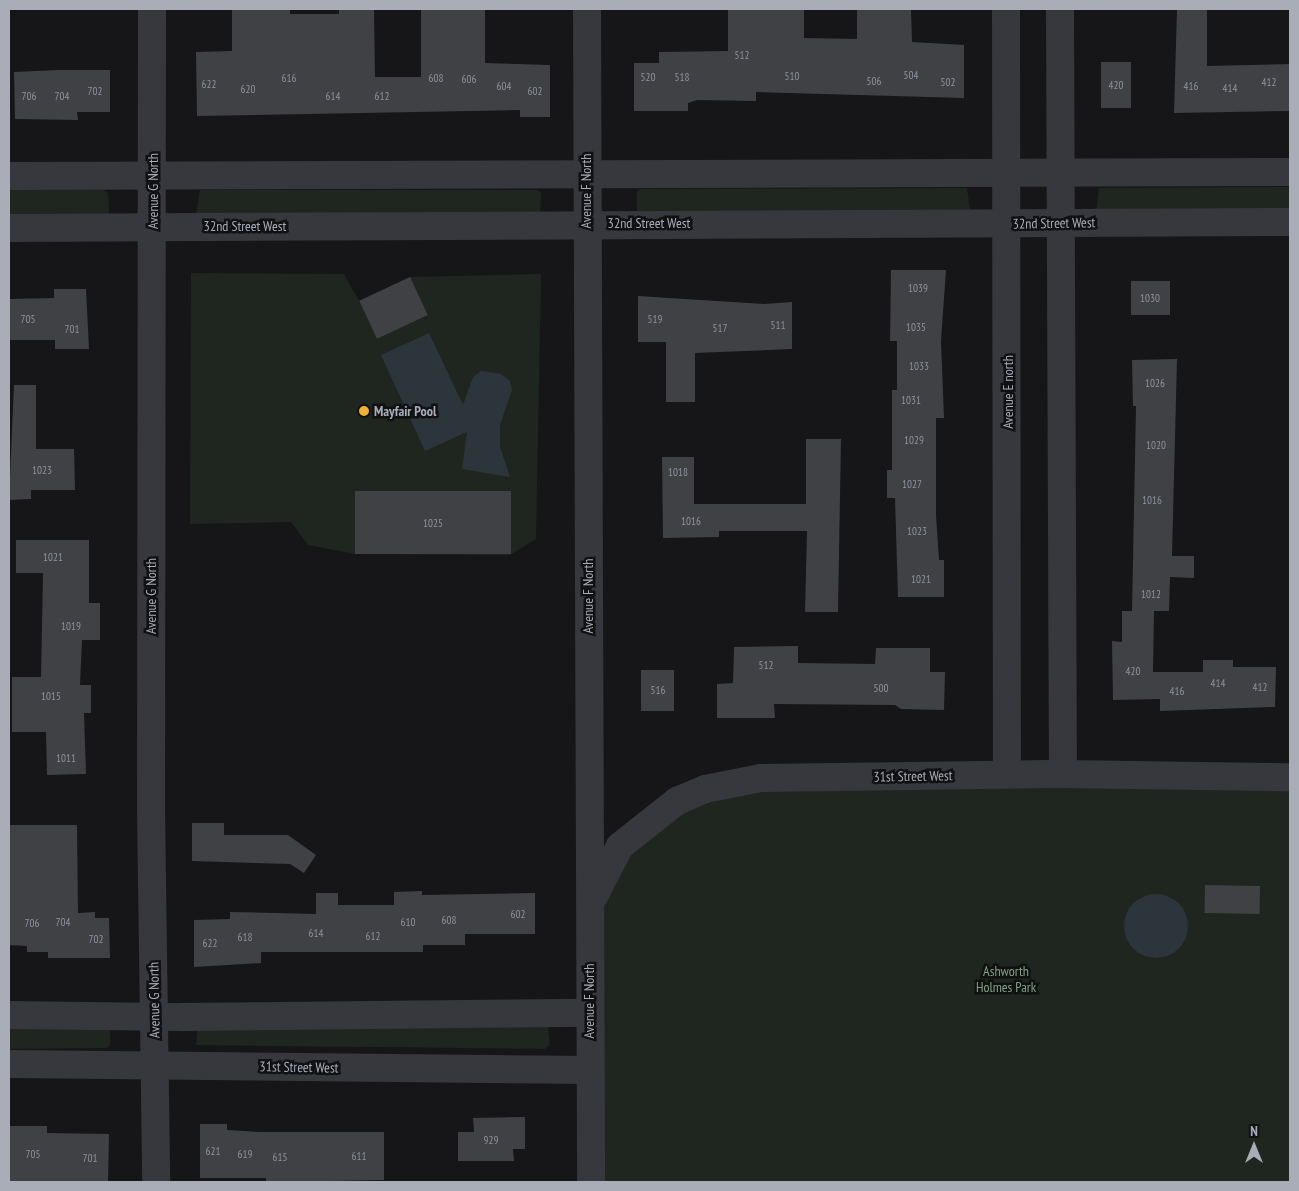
<!DOCTYPE html>
<html>
<head>
<meta charset="utf-8">
<style>
	body { margin:0 }
	#map { position:relative; width:1299px; height:1191px; overflow:hidden; background:#161618; font-family:"PT Sans Narrow",sans-serif }
	div>[style] { position:absolute }
	[style*='--x'] { left:calc(var(--x)*1px); top:calc(var(--y)*1px); width:calc(var(--w)*1px); rotate:calc(var(--a)*1deg) }
	.green>* { inset:0; background:#1e261f }
	.water>* { inset:0; background:#2c353c }
	.round { border-radius:50% }
	.building>* { inset:0; background:#404145; transform-origin:0 0 }
	.minor>* { height:28px; margin:-14px; padding:0 14px; transform-origin:14px; border-radius:14px; background:#37383d }
	.dots>* { width:14px; height:14px; translate:-50% -50%; box-sizing:border-box; border:2px solid #111113; border-radius:50% }
	span { translate:-50% -50%; white-space:nowrap; text-align:center; line-height:1.15; -webkit-text-stroke:5px #111113; paint-order:stroke }
	.number-label { font-size:11px; color:#8e929b }
	.number-label span { -webkit-text-stroke-width:0 }
	.street-label { font-size:14px; color:#a8adb8 }
	.poi-label { font-size:14px; color:#a8adb8; font-weight:700 }
	.left { translate:0 -50%; text-align:left }
	.park-label { font-size:14px; color:#7fa381 }
	.frame { position:absolute; inset:0; border:10px solid #a8adb8; pointer-events:none }
	.north { position:absolute; left:1229px; top:1121px; width:50px; height:50px; -webkit-text-stroke:4px #111113; paint-order:stroke; rotate:0deg; font-size:14px; font-weight:700; line-height:20px; text-align:center; color:#a8adb8 }
	.north::after { content:''; display:block; margin:auto; width:18px; height:22px; background:#a8adb8; clip-path:polygon(50% 0,100% 100%,50% 72%,0 100%) }
</style>
</head>
<body>
<div id="map">
	<div class="green">
		<div style="clip-path:polygon(1290px 187px,1290px 217px,1096px 214px,1099px 188px)"></div>
		<div style="clip-path:polygon(967px 188px,971px 216px,637px 215px,637px 192px,640px 189px)"></div>
		<div style="clip-path:polygon(9px 190px,103px 190px,108px 193px,109px 214px,9px 219px)"></div>
		<div style="clip-path:polygon(200px 190px,537px 190px,541px 192px,540px 214px,196px 214px)"></div>
		<div style="clip-path:polygon(191px 273px,344px 274px,359px 301px,410px 277px,541px 274px,536px 539px,510px 555px,355px 554px,308px 545px,291px 522px,190px 524px)"></div>
		<div style="clip-path:polygon(1290px 777px,1290px 1182px,591px 1182px,589px 1013px,608px 864px,705px 789px)"></div>
		<div style="clip-path:polygon(9px 1026px,110px 1028px,110px 1045px,107px 1048px,9px 1049px)"></div>
		<div style="clip-path:polygon(548px 1026px,550px 1045px,545px 1049px,196px 1045px,198px 1027px)"></div>
	</div>
	<div class="water">
		<div style="clip-path:polygon(429px 333px,463px 405px,473px 377px,481px 371px,501px 374px,510px 381px,512px 390px,500px 425px,500px 447px,510px 477px,462px 469px,467px 432px,425px 451px,381px 355px)"></div>
		<div class="round" style="left:1124px;top:894px;width:64px;height:64px"></div>
	</div>
	<div class="building">
		<div style="clip-path:polygon(232px 9px,290px 9px,290px 14px,339px 14px,339px 9px,374px 9px,375px 77px,421px 77px,421px 9px,485px 9px,485px 63px,550px 65px,550px 117px,520px 117px,520px 110px,197px 116px,196px 52px,232px 51px)"></div>
		<div style="clip-path:polygon(728px 9px,804px 9px,804px 38px,857px 39px,857px 9px,911px 9px,912px 42px,964px 45px,964px 98px,756px 92px,756px 101px,697px 100px,688px 103px,688px 111px,634px 111px,634px 63px,659px 63px,659px 52px,728px 51px)"></div>
		<div style="clip-path:polygon(1177px 9px,1207px 9px,1207px 66px,1290px 64px,1290px 111px,1174px 113px)"></div>
		<div style="left:1101px;top:62px;width:30px;height:46px"></div>
		<div style="clip-path:polygon(58px 70px,110px 70px,110px 112px,77px 112px,78px 120px,15px 119px,14px 72px)"></div>
		<div style="clip-path:polygon(891px 270px,946px 270px,941px 341px,944px 418px,936px 418px,936px 515px,939px 560px,944px 560px,944px 597px,898px 597px,895px 498px,887px 498px,887px 470px,892px 470px,892px 390px,897px 390px,897px 341px,890px 341px)"></div>
		<div style="left:410px;top:277px;width:42px;height:56px;rotate:65deg"></div>
		<div style="left:1131px;top:281px;width:39px;height:34px"></div>
		<div style="clip-path:polygon(54px 289px,86px 289px,89px 349px,55px 349px,55px 340px,9px 340px,9px 299px,54px 298px)"></div>
		<div style="clip-path:polygon(638px 296px,764px 304px,792px 302px,792px 349px,695px 353px,695px 402px,666px 402px,666px 342px,638px 342px)"></div>
		<div style="clip-path:polygon(1177px 359px,1172px 556px,1194px 556px,1194px 578px,1170px 577px,1169px 611px,1154px 611px,1153px 672px,1203px 672px,1203px 660px,1233px 660px,1233px 667px,1276px 667px,1275px 707px,1160px 711px,1160px 699px,1113px 700px,1112px 641px,1122px 642px,1122px 611px,1132px 611px,1136px 406px,1133px 406px,1132px 360px)"></div>
		<div style="clip-path:polygon(14px 385px,36px 385px,36px 449px,74px 449px,75px 490px,31px 490px,31px 499px,9px 500px)"></div>
		<div style="clip-path:polygon(806px 439px,841px 439px,838px 612px,805px 612px,807px 531px,719px 531px,719px 537px,663px 538px,662px 457px,694px 457px,694px 504px,806px 504px)"></div>
		<div style="left:355px;top:491px;width:156px;height:63px"></div>
		<div style="clip-path:polygon(16px 540px,89px 540px,89px 603px,100px 603px,100px 640px,82px 640px,80px 685px,91px 685px,91px 713px,84px 713px,86px 774px,47px 775px,46px 732px,12px 732px,12px 677px,41px 677px,43px 573px,16px 573px)"></div>
		<div style="clip-path:polygon(798px 646px,798px 663px,875px 664px,876px 648px,930px 648px,930px 672px,945px 672px,944px 710px,901px 709px,895px 705px,774px 704px,775px 718px,717px 718px,717px 684px,733px 683px,734px 647px)"></div>
		<div style="left:641px;top:670px;width:33px;height:41px"></div>
		<div style="clip-path:polygon(192px 823px,224px 823px,224px 835px,288px 835px,316px 855px,304px 873px,290px 864px,192px 861px)"></div>
		<div style="clip-path:polygon(9px 825px,77px 825px,78px 913px,95px 912px,95px 918px,109px 918px,110px 958px,48px 958px,48px 952px,27px 952px,27px 946px,9px 945px)"></div>
		<div style="left:1205px;top:885px;width:55px;height:28px;rotate:1deg"></div>
		<div style="clip-path:polygon(422px 891px,422px 895px,535px 893px,535px 934px,465px 934px,465px 945px,423px 945px,423px 952px,261px 952px,261px 963px,194px 967px,194px 920px,230px 919px,230px 912px,316px 914px,316px 893px,338px 893px,338px 905px,394px 905px,394px 892px)"></div>
		<div style="clip-path:polygon(525px 1117px,525px 1149px,513px 1149px,514px 1161px,458px 1161px,458px 1132px,474px 1132px,473px 1118px)"></div>
		<div style="clip-path:polygon(200px 1124px,227px 1124px,227px 1130px,258px 1132px,384px 1132px,384px 1180px,266px 1182px,266px 1178px,200px 1178px)"></div>
		<div style="clip-path:polygon(9px 1126px,47px 1126px,47px 1133px,109px 1134px,108px 1182px,9px 1182px)"></div>
	</div>
	<div class="minor">
		<div style="--x:152;--y:9;--w:800;--a:90.07"></div>
		<div style="--x:151;--y:809;--w:373;--a:89.2"></div>
		<div style="--x:587;--y:9;--w:1173;--a:89.8"></div>
		<div style="--x:1006;--y:9;--w:765;--a:89.93"></div>
		<div style="--x:1060;--y:9;--w:765;--a:89.78"></div>
		<div style="--x:9;--y:176;--w:1281;--a:-0.18"></div>
		<div style="--x:9;--y:228;--w:1281;--a:-0.27"></div>
		<div style="--x:594;--y:896;--w:56;--a:-62.5"></div>
		<div style="--x:620;--y:846;--w:73;--a:-38.3"></div>
		<div style="--x:677;--y:801;--w:30;--a:-23"></div>
		<div style="--x:705;--y:789;--w:57;--a:-11.1"></div>
		<div style="--x:761;--y:778;--w:302;--a:-0.8"></div>
		<div style="--x:1063;--y:774;--w:227;--a:0.8"></div>
		<div style="--x:9;--y:1015;--w:174;--a:0.7"></div>
		<div style="--x:183;--y:1017;--w:406;--a:-0.6"></div>
		<div style="--x:9;--y:1064;--w:581;--a:0.59"></div>
	</div>
	<div class="dots">
		<div style="left:364px;top:411px;background:#f2b134"></div>
	</div>
	<div class="number-label">
		<span style="left:742px;top:55px">512</span>
		<span style="left:911px;top:75px">504</span>
		<span style="left:792px;top:76px">510</span>
		<span style="left:648px;top:77px">520</span>
		<span style="left:682px;top:77px">518</span>
		<span style="left:289px;top:78px">616</span>
		<span style="left:436px;top:78px">608</span>
		<span style="left:469px;top:79px">606</span>
		<span style="left:874px;top:81px">506</span>
		<span style="left:948px;top:82px">502</span>
		<span style="left:1269px;top:82px">412</span>
		<span style="left:209px;top:84px">622</span>
		<span style="left:1116px;top:85px">420</span>
		<span style="left:504px;top:86px">604</span>
		<span style="left:1191px;top:86px">416</span>
		<span style="left:1230px;top:88px">414</span>
		<span style="left:248px;top:89px">620</span>
		<span style="left:95px;top:91px">702</span>
		<span style="left:535px;top:91px">602</span>
		<span style="left:29px;top:96px">706</span>
		<span style="left:62px;top:96px">704</span>
		<span style="left:333px;top:96px">614</span>
		<span style="left:382px;top:96px">612</span>
		<span style="left:918px;top:288px">1039</span>
		<span style="left:1150px;top:298px">1030</span>
		<span style="left:28px;top:319px">705</span>
		<span style="left:655px;top:319px">519</span>
		<span style="left:778px;top:325px">511</span>
		<span style="left:916px;top:327px">1035</span>
		<span style="left:720px;top:328px">517</span>
		<span style="left:72px;top:329px">701</span>
		<span style="left:919px;top:366px">1033</span>
		<span style="left:1155px;top:383px">1026</span>
		<span style="left:911px;top:400px">1031</span>
		<span style="left:914px;top:440px">1029</span>
		<span style="left:1156px;top:445px">1020</span>
		<span style="left:42px;top:470px">1023</span>
		<span style="left:678px;top:472px">1018</span>
		<span style="left:912px;top:484px">1027</span>
		<span style="left:1152px;top:500px">1016</span>
		<span style="left:691px;top:521px">1016</span>
		<span style="left:433px;top:523px">1025</span>
		<span style="left:917px;top:531px">1023</span>
		<span style="left:53px;top:557px">1021</span>
		<span style="left:921px;top:579px">1021</span>
		<span style="left:1151px;top:594px">1012</span>
		<span style="left:71px;top:626px">1019</span>
		<span style="left:766px;top:665px">512</span>
		<span style="left:1133px;top:671px">420</span>
		<span style="left:1218px;top:683px">414</span>
		<span style="left:1260px;top:687px">412</span>
		<span style="left:881px;top:688px">500</span>
		<span style="left:658px;top:690px">516</span>
		<span style="left:1177px;top:691px">416</span>
		<span style="left:51px;top:696px">1015</span>
		<span style="left:66px;top:758px">1011</span>
		<span style="left:518px;top:914px">602</span>
		<span style="left:449px;top:920px">608</span>
		<span style="left:63px;top:922px">704</span>
		<span style="left:408px;top:922px">610</span>
		<span style="left:32px;top:923px">706</span>
		<span style="left:316px;top:933px">614</span>
		<span style="left:373px;top:936px">612</span>
		<span style="left:245px;top:937px">618</span>
		<span style="left:96px;top:939px">702</span>
		<span style="left:210px;top:943px">622</span>
		<span style="left:491px;top:1140px">929</span>
		<span style="left:213px;top:1151px">621</span>
		<span style="left:33px;top:1154px">705</span>
		<span style="left:245px;top:1154px">619</span>
		<span style="left:359px;top:1156px">611</span>
		<span style="left:280px;top:1157px">615</span>
		<span style="left:90px;top:1158px">701</span>
	</div>
	<div class="street-label">
		<span style="left:153px;top:191px;rotate:-90deg">Avenue G North</span>
		<span style="left:586px;top:191px;rotate:-90deg">Avenue F North</span>
		<span style="left:649px;top:223px">32nd Street West</span>
		<span style="left:1054px;top:223px;rotate:-1deg">32nd Street West</span>
		<span style="left:245px;top:226px">32nd Street West</span>
		<span style="left:1008px;top:392px;rotate:-90deg">Avenue E north</span>
		<span style="left:151px;top:596px;rotate:-90deg">Avenue G North</span>
		<span style="left:588px;top:596px;rotate:-90deg">Avenue F North</span>
		<span style="left:913px;top:776px;rotate:-1deg">31st Street West</span>
		<span style="left:154px;top:1000px;rotate:-91deg">Avenue G North</span>
		<span style="left:589px;top:1001px;rotate:-90deg">Avenue F North</span>
		<span style="left:299px;top:1067px;rotate:1deg">31st Street West</span>
	</div>
	<div class="poi-label">
		<span class="left" style="left:374px;top:411px">Mayfair Pool</span>
	</div>
	<div class="park-label">
		<span style="left:1006px;top:979px">Ashworth<br>Holmes Park</span>
	</div>
	<div class="frame"></div>
	<div class="north">N</div>
</div>
</body>
</html>
